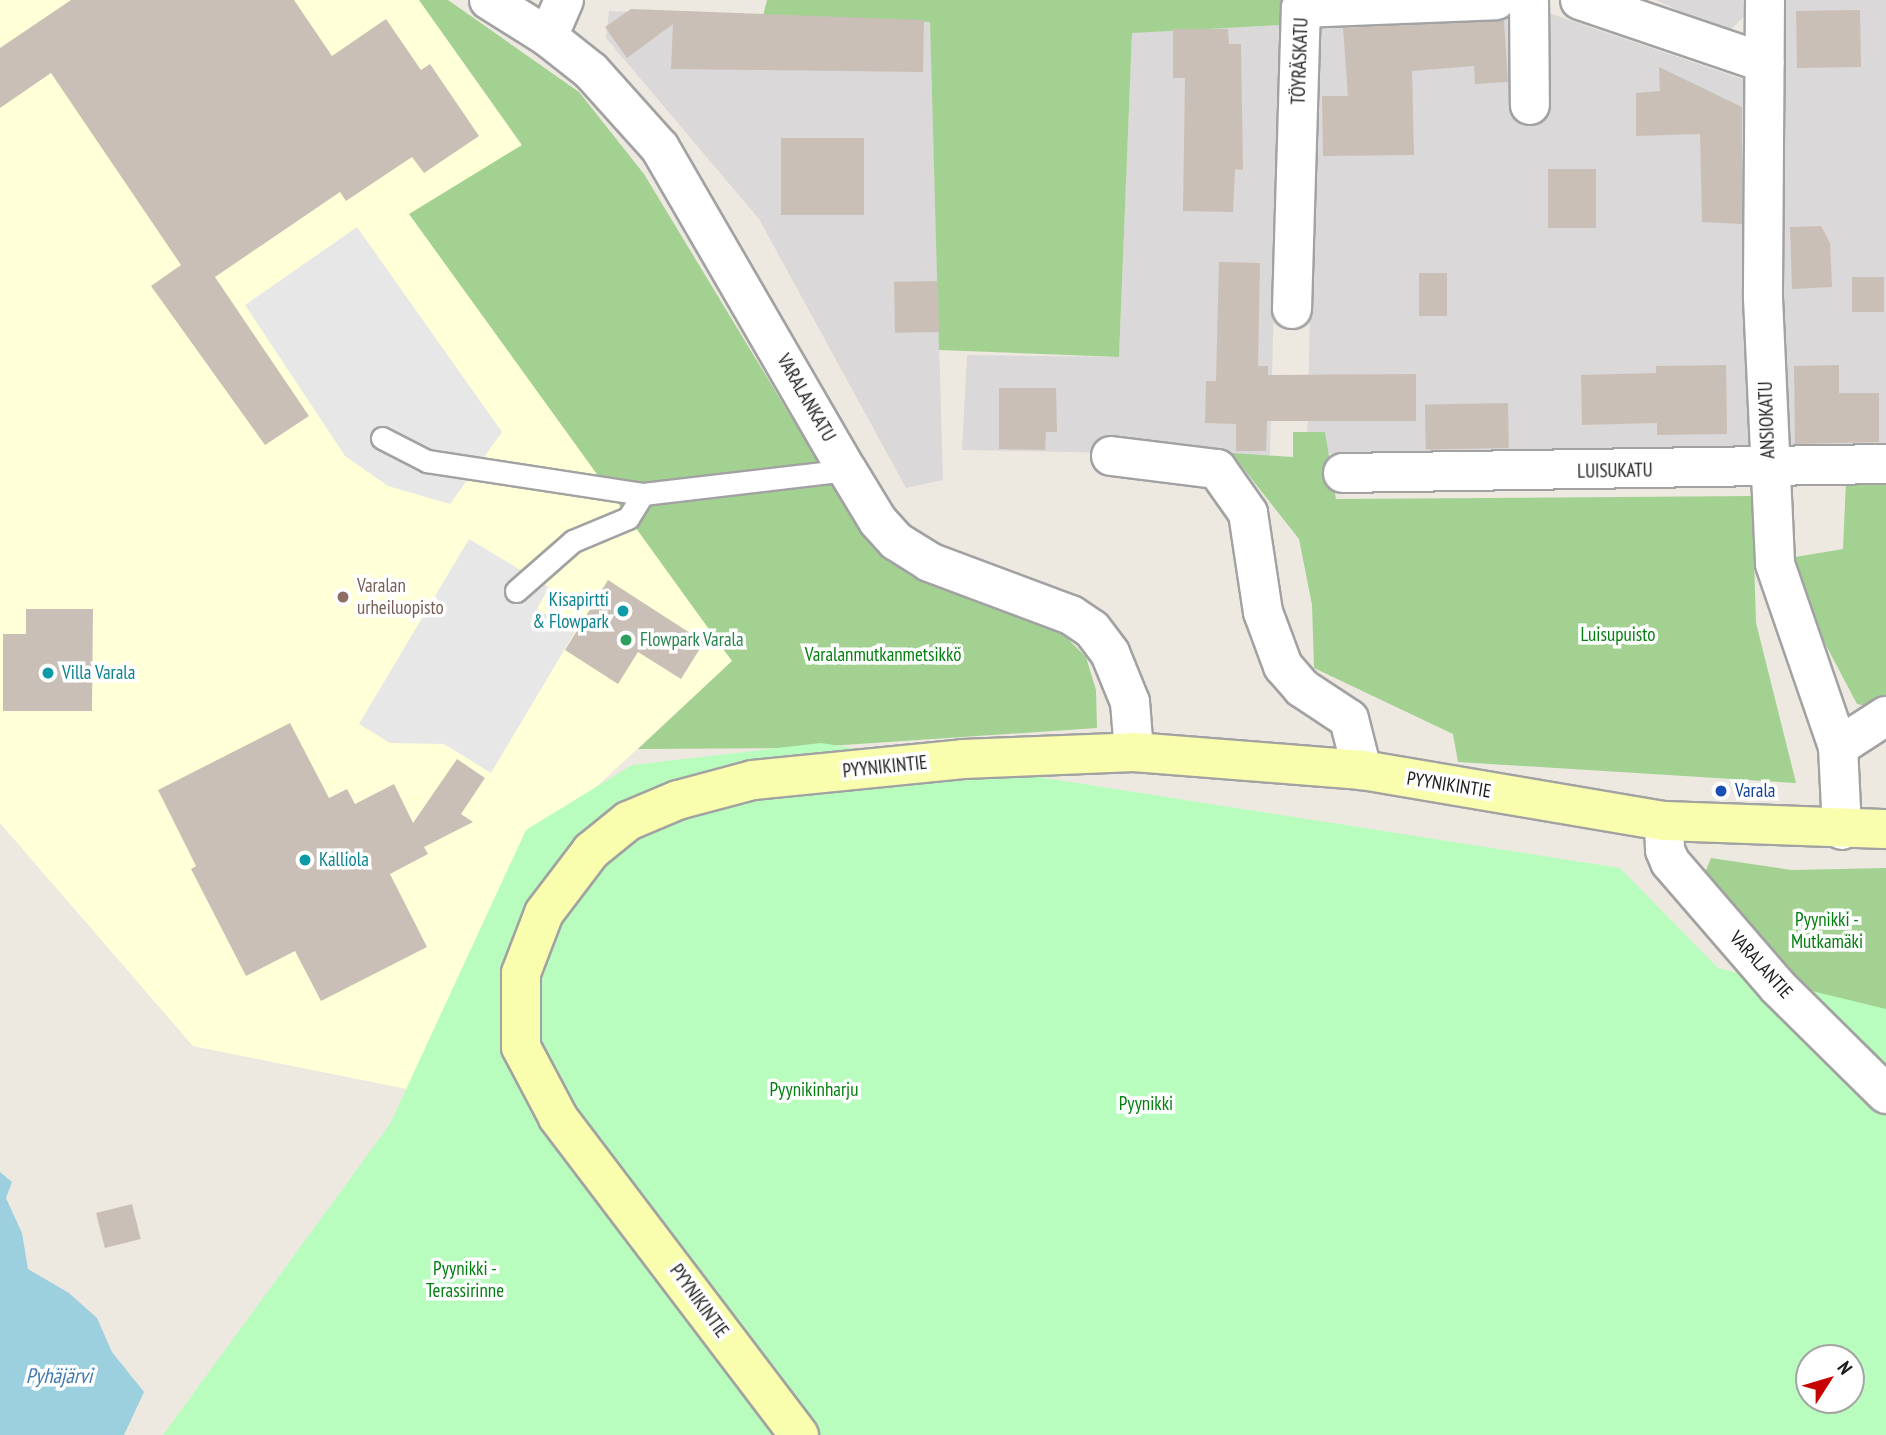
<!DOCTYPE html>
<html>
<head>
<meta charset="utf-8">
<style>
	body { margin:0 }
	#map { position:relative; width:1886px; height:1435px; overflow:hidden; background:#eee9e0; font-family:"PT Sans Narrow",sans-serif }
	div>[style] { position:absolute }
	[style*='--x'] { left:calc(var(--x)*1px); top:calc(var(--y)*1px); width:calc(var(--w)*1px); rotate:calc(var(--a)*1deg) }
	.residential>* { inset:0; background:#dad8d8; transform-origin:0 0 }
	.education>* { inset:0; background:#ffffd8 }
	.forest>* { inset:0; background:#a3d191 }
	.park>* { inset:0; background:#b8fdbe }
	.parking>* { inset:0; background:#e7e7e7 }
	.water>* { inset:0; background:#9cd0df }
	.building>* { inset:0; background:#cabfb6; transform-origin:0 0 }
	.roads { filter:drop-shadow(2px 0 #a2a2a2) drop-shadow(-2px 0 #a2a2a2) drop-shadow(0 2px #a2a2a2) drop-shadow(0 -2px #a2a2a2) }
	.lane>* { height:21px; margin:-10.5px; padding:0 10.5px; transform-origin:10.5px; border-radius:10.5px; background:#fff }
	.street>* { height:38px; margin:-19px; padding:0 19px; transform-origin:19px; border-radius:19px; background:#fff }
	.secondary>* { height:38px; margin:-19px; padding:0 19px; transform-origin:19px; border-radius:19px; background:#f9feae }
	.dots>* { width:19px; height:19px; translate:-50% -50%; box-sizing:border-box; border:4px solid #fff; border-radius:50% }
	span { translate:-50% -50%; white-space:nowrap; text-align:center; line-height:1.15; -webkit-text-stroke:7px #fff; paint-order:stroke }
	.street-label { font-size:19px; color:#1b1b1b }
	.education-label { font-size:19px; color:#785e54 }
	.left { translate:0 -50%; text-align:left }
	.culture-label { font-size:19px; color:#0d838f }
	.right { translate:-100% -50%; text-align:right }
	.park-label { font-size:19px; color:#037f0f }
	.leisure-label { font-size:19px; color:#27864d }
	.transit-label { font-size:19px; color:#164399 }
	.water-label { font-size:21px; color:#4279b1; font-style:italic }
	.north { position:absolute; left:1795px; top:1344px; width:70px; height:70px; box-sizing:border-box; background:#fff; border:2px solid #a4a4a4; border-radius:50%; rotate:53deg; font-size:19px; font-weight:700; line-height:28px; text-align:center; color:#1b1b1b }
	.north::after { content:''; display:block; margin:auto; width:24px; height:32px; background:#c70100; clip-path:polygon(50% 0,100% 100%,50% 72%,0 100%) }
</style>
</head>
<body>
<div id="map">
	<div class="residential">
		<div style="clip-path:polygon(1656px 0,1750px 0,1750px 11px,1727px 33px)"></div>
		<div style="left:1783px;top:0;width:103px;height:455px"></div>
		<div style="clip-path:polygon(609px 11px,930px 21px,943px 480px,906px 488px,759px 219px,606px 38px)"></div>
		<div style="clip-path:polygon(1543px 11px,1748px 81px,1750px 448px,1307px 454px,1316px 27px)"></div>
		<div style="clip-path:polygon(1281px 25px,1270px 456px,962px 450px,967px 355px,1119px 357px,1132px 32px)"></div>
	</div>
	<div class="education">
		<div style="clip-path:polygon(0 0,419px 0,522px 146px,410px 215px,732px 661px,526px 852px,407px 1089px,193px 1046px,0 823px)"></div>
	</div>
	<div class="forest">
		<div style="clip-path:polygon(419px 0,448px 0,579px 92px,644px 174px,846px 508px,882px 554px,932px 584px,1057px 628px,1086px 657px,1096px 690px,1097px 728px,799px 748px,638px 749px,732px 661px,409px 214px,522px 145px)"></div>
		<div style="clip-path:polygon(767px 0,1285px 0,1281px 25px,1132px 33px,1119px 357px,939px 350px,930px 22px,763px 16px)"></div>
		<div style="clip-path:polygon(1293px 432px,1325px 432px,1336px 499px,1752px 496px,1756px 623px,1796px 783px,1458px 762px,1453px 734px,1314px 668px,1312px 605px,1299px 539px,1231px 453px,1293px 457px)"></div>
		<div style="clip-path:polygon(1846px 481px,1886px 481px,1886px 701px,1878px 708px,1857px 704px,1811px 617px,1795px 557px,1843px 549px)"></div>
		<div style="clip-path:polygon(1711px 858px,1792px 870px,1886px 868px,1886px 1075px,1810px 1000px,1704px 875px)"></div>
	</div>
	<div class="park">
		<div style="clip-path:polygon(evenodd,821px 743px,1620px 868px,1718px 968px,1886px 1009px,1886px 1435px,163px 1435px,390px 1124px,526px 830px,632px 765px,821px 743px,1809px 1358px,1851px 1358px,1851px 1400px,1809px 1400px,1809px 1358px)"></div>
	</div>
	<div class="parking">
		<div style="clip-path:polygon(357px 227px,502px 432px,450px 504px,388px 486px,345px 456px,245px 305px)"></div>
		<div style="clip-path:polygon(469px 539px,549px 587px,537px 609px,575px 632px,491px 773px,444px 744px,390px 743px,359px 724px)"></div>
	</div>
	<div class="water">
		<div style="clip-path:polygon(0 1172px,12px 1182px,6px 1198px,22px 1233px,28px 1269px,69px 1293px,97px 1318px,112px 1352px,144px 1392px,124px 1435px,0 1435px)"></div>
	</div>
	<div class="building">
		<div style="clip-path:polygon(71px 0,294px 0,332px 56px,386px 19px,421px 70px,430px 64px,479px 136px,424px 173px,412px 157px,346px 201px,340px 192px,215px 277px,309px 416px,265px 445px,151px 286px,181px 265px,51px 73px,0 108px,0 48px)"></div>
		<div style="clip-path:polygon(631px 9px,924px 20px,923px 72px,671px 69px,673px 24px,627px 58px,605px 27px)"></div>
		<div style="left:1860px;top:10px;width:57px;height:64px;rotate:89deg"></div>
		<div style="clip-path:polygon(1504px 20px,1508px 82px,1475px 84px,1474px 66px,1412px 71px,1414px 155px,1323px 156px,1322px 96px,1348px 96px,1343px 28px)"></div>
		<div style="clip-path:polygon(1173px 29px,1228px 29px,1229px 44px,1241px 44px,1243px 170px,1235px 169px,1233px 212px,1183px 211px,1185px 78px,1173px 78px)"></div>
		<div style="clip-path:polygon(1659px 67px,1742px 107px,1742px 224px,1702px 222px,1700px 134px,1636px 136px,1636px 93px,1660px 91px)"></div>
		<div style="left:781px;top:138px;width:83px;height:77px"></div>
		<div style="left:1548px;top:169px;width:48px;height:59px"></div>
		<div style="clip-path:polygon(1821px 226px,1830px 243px,1832px 287px,1792px 289px,1790px 227px)"></div>
		<div style="clip-path:polygon(1219px 262px,1260px 263px,1258px 366px,1268px 366px,1268px 375px,1416px 374px,1416px 421px,1267px 421px,1266px 451px,1236px 451px,1236px 424px,1205px 423px,1206px 381px,1216px 381px)"></div>
		<div style="left:1419px;top:273px;width:28px;height:43px"></div>
		<div style="left:1852px;top:277px;width:32px;height:35px"></div>
		<div style="left:938px;top:281px;width:51px;height:44px;rotate:89deg"></div>
		<div style="clip-path:polygon(1726px 365px,1727px 434px,1657px 435px,1657px 423px,1582px 425px,1581px 375px,1656px 373px,1656px 366px)"></div>
		<div style="clip-path:polygon(1839px 365px,1839px 393px,1879px 393px,1879px 442px,1795px 444px,1794px 366px)"></div>
		<div style="clip-path:polygon(999px 388px,1056px 388px,1057px 432px,1046px 432px,1045px 450px,999px 449px)"></div>
		<div style="left:1508px;top:403px;width:45px;height:83px;rotate:89deg"></div>
		<div style="clip-path:polygon(608px 580px,704px 642px,681px 679px,638px 652px,618px 684px,565px 650px)"></div>
		<div style="clip-path:polygon(26px 609px,93px 609px,92px 711px,3px 711px,3px 634px,26px 634px)"></div>
		<div style="clip-path:polygon(290px 723px,329px 798px,347px 789px,355px 804px,394px 784px,413px 823px,457px 759px,485px 778px,461px 814px,473px 822px,424px 847px,428px 854px,390px 874px,427px 947px,321px 1001px,295px 951px,246px 976px,191px 869px,196px 866px,158px 790px)"></div>
		<div style="left:132px;top:1204px;width:36px;height:37px;rotate:76deg"></div>
	</div>
	<div class="roads">
		<div class="lane">
			<div style="--x:382;--y:438;--w:51;--a:27.1"></div>
			<div style="--x:427;--y:461;--w:219;--a:8.7"></div>
			<div style="--x:643;--y:494;--w:205;--a:-6.7"></div>
			<div style="--x:516;--y:591;--w:76;--a:-41.3"></div>
			<div style="--x:573;--y:541;--w:60;--a:-22.7"></div>
			<div style="--x:628;--y:518;--w:28;--a:-58"></div>
		</div>
		<div class="street">
			<div style="--x:489;--y:0;--w:70;--a:32.1"></div>
			<div style="--x:548;--y:37;--w:55;--a:38.3"></div>
			<div style="--x:591;--y:71;--w:103;--a:48.1"></div>
			<div style="--x:660;--y:148;--w:372;--a:59.9"></div>
			<div style="--x:847;--y:470;--w:60;--a:58.7"></div>
			<div style="--x:878;--y:521;--w:27;--a:48"></div>
			<div style="--x:896;--y:541;--w:39;--a:32"></div>
			<div style="--x:929;--y:562;--w:152;--a:20.5"></div>
			<div style="--x:1071;--y:615;--w:25;--a:34"></div>
			<div style="--x:1092;--y:629;--w:30;--a:53"></div>
			<div style="--x:1110;--y:653;--w:53;--a:67.8"></div>
			<div style="--x:1130;--y:702;--w:50;--a:85.4"></div>
			<div style="--x:1529;--y:0;--w:105;--a:89.5"></div>
			<div style="--x:1580;--y:0;--w:195;--a:18.8"></div>
			<div style="--x:1765;--y:0;--w:298;--a:90.4"></div>
			<div style="--x:1763;--y:298;--w:266;--a:87.4"></div>
			<div style="--x:1775;--y:564;--w:194;--a:71"></div>
			<div style="--x:1838;--y:747;--w:83;--a:87.2"></div>
			<div style="--x:548;--y:37;--w:40;--a:-66.6"></div>
			<div style="--x:1292;--y:309;--w:301;--a:-88.3"></div>
			<div style="--x:1301;--y:8;--w:195;--a:-2.3"></div>
			<div style="--x:1111;--y:456;--w:107;--a:7"></div>
			<div style="--x:1217;--y:469;--w:54;--a:54.8"></div>
			<div style="--x:1248;--y:513;--w:100;--a:81.4"></div>
			<div style="--x:1263;--y:612;--w:58;--a:69.7"></div>
			<div style="--x:1283;--y:666;--w:29;--a:49"></div>
			<div style="--x:1302;--y:688;--w:56;--a:33.4"></div>
			<div style="--x:1349;--y:719;--w:53;--a:75.7"></div>
			<div style="--x:1343;--y:473;--w:543;--a:-0.95"></div>
			<div style="--x:1838;--y:747;--w:57;--a:-32.9"></div>
			<div style="--x:1664;--y:821;--w:29;--a:88"></div>
			<div style="--x:1665;--y:850;--w:13;--a:67"></div>
			<div style="--x:1670;--y:862;--w:165;--a:49.2"></div>
			<div style="--x:1778;--y:987;--w:152;--a:44.7"></div>
		</div>
		<div class="secondary">
			<div style="--x:799;--y:1435;--w:399;--a:-127.2"></div>
			<div style="--x:558;--y:1117;--w:79;--a:-117.9"></div>
			<div style="--x:521;--y:1047;--w:74;--a:-90"></div>
			<div style="--x:521;--y:973;--w:64;--a:-69"></div>
			<div style="--x:544;--y:913;--w:78;--a:-52.8"></div>
			<div style="--x:591;--y:851;--w:48;--a:-39"></div>
			<div style="--x:628;--y:821;--w:54;--a:-22.8"></div>
			<div style="--x:678;--y:800;--w:78;--a:-14.9"></div>
			<div style="--x:753;--y:780;--w:211;--a:-5.7"></div>
			<div style="--x:963;--y:759;--w:171;--a:-2.3"></div>
			<div style="--x:1134;--y:752;--w:229;--a:4.5"></div>
			<div style="--x:1362;--y:770;--w:306;--a:9.6"></div>
			<div style="--x:1664;--y:821;--w:222;--a:2.1"></div>
		</div>
	</div>
	<div class="dots">
		<div style="left:343px;top:597px;background:#8d6e63"></div>
		<div style="left:623px;top:611px;background:#0f9aa8"></div>
		<div style="left:626px;top:640px;background:#2e9e5b"></div>
		<div style="left:48px;top:673px;background:#0f9aa8"></div>
		<div style="left:1721px;top:791px;background:#1a4fb4"></div>
		<div style="left:305px;top:860px;background:#0f9aa8"></div>
	</div>
	<div class="street-label">
		<span style="left:1300px;top:61px;rotate:-88deg">TÖYRÄSKATU</span>
		<span style="left:806px;top:398px;rotate:60deg">VARALANKATU</span>
		<span style="left:1767px;top:420px;rotate:-92deg">ANSIOKATU</span>
		<span style="left:1615px;top:471px;rotate:-1deg">LUISUKATU</span>
		<span style="left:885px;top:767px;rotate:-6deg">PYYNIKINTIE</span>
		<span style="left:1449px;top:785px;rotate:9deg">PYYNIKINTIE</span>
		<span style="left:1761px;top:965px;rotate:48deg">VARALANTIE</span>
		<span style="left:699px;top:1301px;rotate:54deg">PYYNIKINTIE</span>
	</div>
	<div class="education-label">
		<span class="left" style="left:357px;top:597px">Varalan<br>urheiluopisto</span>
	</div>
	<div class="culture-label">
		<span class="right" style="left:609px;top:611px">Kisapirtti<br>&amp; Flowpark</span>
		<span class="left" style="left:62px;top:673px">Villa Varala</span>
		<span class="left" style="left:319px;top:860px">Kalliola</span>
	</div>
	<div class="park-label">
		<span style="left:1618px;top:635px">Luisupuisto</span>
		<span style="left:883px;top:655px">Varalanmutkanmetsikkö</span>
		<span style="left:1827px;top:931px">Pyynikki -<br>Mutkamäki</span>
		<span style="left:814px;top:1090px">Pyynikinharju</span>
		<span style="left:1146px;top:1104px">Pyynikki</span>
		<span style="left:465px;top:1280px">Pyynikki -<br>Terassirinne</span>
	</div>
	<div class="leisure-label">
		<span class="left" style="left:640px;top:640px">Flowpark Varala</span>
	</div>
	<div class="transit-label">
		<span class="left" style="left:1735px;top:791px">Varala</span>
	</div>
	<div class="water-label">
		<span style="left:59px;top:1376px">Pyhäjärvi</span>
	</div>
	<div class="north">N</div>
</div>
</body>
</html>
